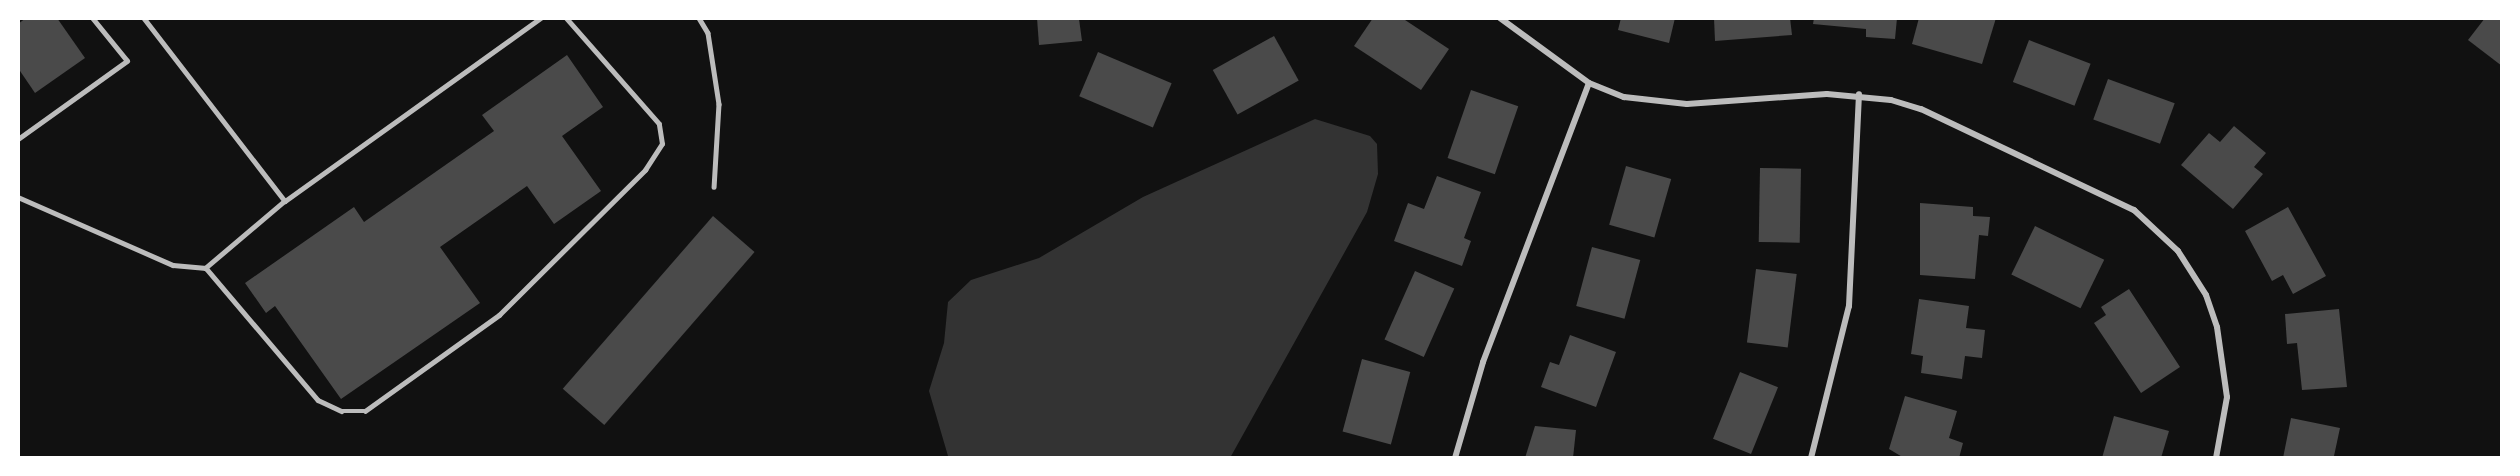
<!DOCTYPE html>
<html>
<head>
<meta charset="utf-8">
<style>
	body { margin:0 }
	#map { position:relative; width:2520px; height:476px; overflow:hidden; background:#111; font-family:"Fira Sans Condensed",sans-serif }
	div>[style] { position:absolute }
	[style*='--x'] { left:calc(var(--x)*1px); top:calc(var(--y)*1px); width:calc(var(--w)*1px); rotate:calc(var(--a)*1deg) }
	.water>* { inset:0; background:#333 }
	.building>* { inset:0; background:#4a4a4a; transform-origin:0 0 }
	.service>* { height:4.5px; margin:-2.25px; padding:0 2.25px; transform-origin:2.25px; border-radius:2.25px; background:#bcbcbc }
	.minor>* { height:6px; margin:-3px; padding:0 3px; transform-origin:3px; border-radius:3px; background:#bcbcbc }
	span { translate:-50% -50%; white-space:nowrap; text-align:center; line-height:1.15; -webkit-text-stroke:4.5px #fff; paint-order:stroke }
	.frame { position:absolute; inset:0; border:20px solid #fff; pointer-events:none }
</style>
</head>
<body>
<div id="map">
	<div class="water">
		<div style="clip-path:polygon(1315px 119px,1370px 136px,1377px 144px,1378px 174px,1367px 212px,1230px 458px,948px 456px,929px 391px,944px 343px,948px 302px,971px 280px,1039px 258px,1143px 197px)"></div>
	</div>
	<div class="building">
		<div style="clip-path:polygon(26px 18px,57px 18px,85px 58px,35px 93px,18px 68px,18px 24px)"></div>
		<div style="clip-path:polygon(1037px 18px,1079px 19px,1082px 41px,1039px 45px)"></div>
		<div style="clip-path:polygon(1373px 18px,1402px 18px,1449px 49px,1421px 90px,1354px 46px)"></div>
		<div style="clip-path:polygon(1621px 18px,1675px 18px,1669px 43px,1618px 30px)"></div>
		<div style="clip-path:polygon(1714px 18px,1790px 18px,1792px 35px,1715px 41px)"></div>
		<div style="clip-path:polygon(1814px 18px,1897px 18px,1895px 39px,1866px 37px,1866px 29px,1813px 24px)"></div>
		<div style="clip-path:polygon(1919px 18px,1996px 18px,1982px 64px,1912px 44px)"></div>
		<div style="clip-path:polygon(2485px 18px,2502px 20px,2502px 66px,2468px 40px)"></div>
		<div style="left:1274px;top:36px;width:51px;height:70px;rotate:61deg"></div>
		<div style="left:2029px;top:40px;width:66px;height:45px;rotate:21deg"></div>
		<div style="left:1098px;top:52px;width:80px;height:48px;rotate:23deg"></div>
		<div style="clip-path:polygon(567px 55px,603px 107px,562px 136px,601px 191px,554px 224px,527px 186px,440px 247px,480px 303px,341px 399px,275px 306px,266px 313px,245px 283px,354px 207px,364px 222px,494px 131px,482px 115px)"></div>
		<div style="left:2108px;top:79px;width:71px;height:43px;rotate:20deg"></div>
		<div style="left:1471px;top:90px;width:50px;height:72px;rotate:19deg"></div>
		<div style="clip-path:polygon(2234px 126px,2266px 153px,2254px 167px,2263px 174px,2233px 209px,2181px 165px,2209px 133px,2220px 142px)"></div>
		<div style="left:1626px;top:166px;width:47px;height:61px;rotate:16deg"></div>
		<div style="left:1760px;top:168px;width:41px;height:74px;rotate:1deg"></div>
		<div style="clip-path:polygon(1437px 176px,1481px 192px,1464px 238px,1471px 241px,1462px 266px,1394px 241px,1408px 203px,1424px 209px)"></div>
		<div style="clip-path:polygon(1920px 203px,1973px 207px,1973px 216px,1990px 217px,1988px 236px,1979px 235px,1975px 279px,1920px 275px)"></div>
		<div style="clip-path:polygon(2288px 207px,2326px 276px,2293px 294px,2283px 275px,2272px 281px,2245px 231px)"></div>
		<div style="left:713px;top:216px;width:55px;height:229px;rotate:41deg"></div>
		<div style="left:2035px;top:226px;width:77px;height:54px;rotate:26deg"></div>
		<div style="left:1592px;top:247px;width:50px;height:61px;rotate:15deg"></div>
		<div style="left:1756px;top:269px;width:41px;height:74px;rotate:7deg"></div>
		<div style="left:1415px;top:271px;width:43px;height:75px;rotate:24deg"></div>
		<div style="clip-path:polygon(2129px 289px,2180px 367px,2141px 393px,2094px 323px,2106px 315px,2101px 307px)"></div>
		<div style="clip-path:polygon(1919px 299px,1969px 306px,1966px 328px,1985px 330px,1982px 358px,1965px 356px,1962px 379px,1921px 373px,1923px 356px,1911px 354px)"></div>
		<div style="clip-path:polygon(2339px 309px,2347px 387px,2302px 390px,2297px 343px,2287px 344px,2285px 314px)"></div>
		<div style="clip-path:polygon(1570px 335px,1616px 352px,1596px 407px,1541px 387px,1550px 362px,1559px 365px)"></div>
		<div style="left:1362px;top:359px;width:50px;height:75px;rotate:15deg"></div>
		<div style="left:1740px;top:372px;width:41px;height:72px;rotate:22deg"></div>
		<div style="clip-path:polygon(1905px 396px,1957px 411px,1949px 438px,1963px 443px,1959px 458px,1904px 458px,1889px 449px)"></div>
		<div style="clip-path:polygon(2114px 416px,2169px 431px,2161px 458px,2102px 458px)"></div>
		<div style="clip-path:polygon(2291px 418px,2340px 428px,2334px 456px,2340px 458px,2283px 458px)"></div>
		<div style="clip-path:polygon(1535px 426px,1576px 430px,1573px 458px,1525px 458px)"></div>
	</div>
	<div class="service">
		<div style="--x:144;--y:18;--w:231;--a:52.4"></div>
		<div style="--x:285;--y:201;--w:315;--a:-35.6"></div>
		<div style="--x:699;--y:18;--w:17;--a:59"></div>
		<div style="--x:708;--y:33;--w:72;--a:81.2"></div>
		<div style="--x:719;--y:104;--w:83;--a:93.4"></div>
		<div style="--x:18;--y:139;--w:134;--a:-35.6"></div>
		<div style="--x:127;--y:61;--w:55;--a:-129.1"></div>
		<div style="--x:18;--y:197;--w:169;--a:23.7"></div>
		<div style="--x:173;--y:265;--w:33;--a:5"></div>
		<div style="--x:285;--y:201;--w:104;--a:139.7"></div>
		<div style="--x:206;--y:268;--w:173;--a:49.7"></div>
		<div style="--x:318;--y:400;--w:26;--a:25"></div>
		<div style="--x:342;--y:411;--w:23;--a:0"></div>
		<div style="--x:365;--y:411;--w:165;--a:-35.6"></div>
		<div style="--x:499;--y:315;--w:206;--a:-44.8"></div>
		<div style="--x:645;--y:170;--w:31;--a:-57"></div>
		<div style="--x:662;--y:144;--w:20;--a:-99"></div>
		<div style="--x:659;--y:124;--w:141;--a:-131.3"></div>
	</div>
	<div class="minor">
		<div style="--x:1500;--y:18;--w:110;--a:36.1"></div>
		<div style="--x:1589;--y:83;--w:38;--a:22"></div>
		<div style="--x:1624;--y:97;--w:63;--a:6.3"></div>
		<div style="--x:1687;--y:104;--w:140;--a:-4.1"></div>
		<div style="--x:1827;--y:94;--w:64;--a:5.4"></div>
		<div style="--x:1891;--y:100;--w:31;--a:17"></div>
		<div style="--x:1921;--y:109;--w:236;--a:25.4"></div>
		<div style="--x:2134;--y:210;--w:60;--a:43"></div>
		<div style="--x:2178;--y:251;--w:52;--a:57.5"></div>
		<div style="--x:2206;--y:295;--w:34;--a:71"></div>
		<div style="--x:2217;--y:327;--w:71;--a:81.9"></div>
		<div style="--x:2227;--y:397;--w:62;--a:100.2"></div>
		<div style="--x:1455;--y:458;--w:100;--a:-73.7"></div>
		<div style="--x:1483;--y:362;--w:298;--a:-69.2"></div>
		<div style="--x:1811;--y:458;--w:157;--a:-76"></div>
		<div style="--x:1849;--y:306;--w:212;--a:-87.3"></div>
	</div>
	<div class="frame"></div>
</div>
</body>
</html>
